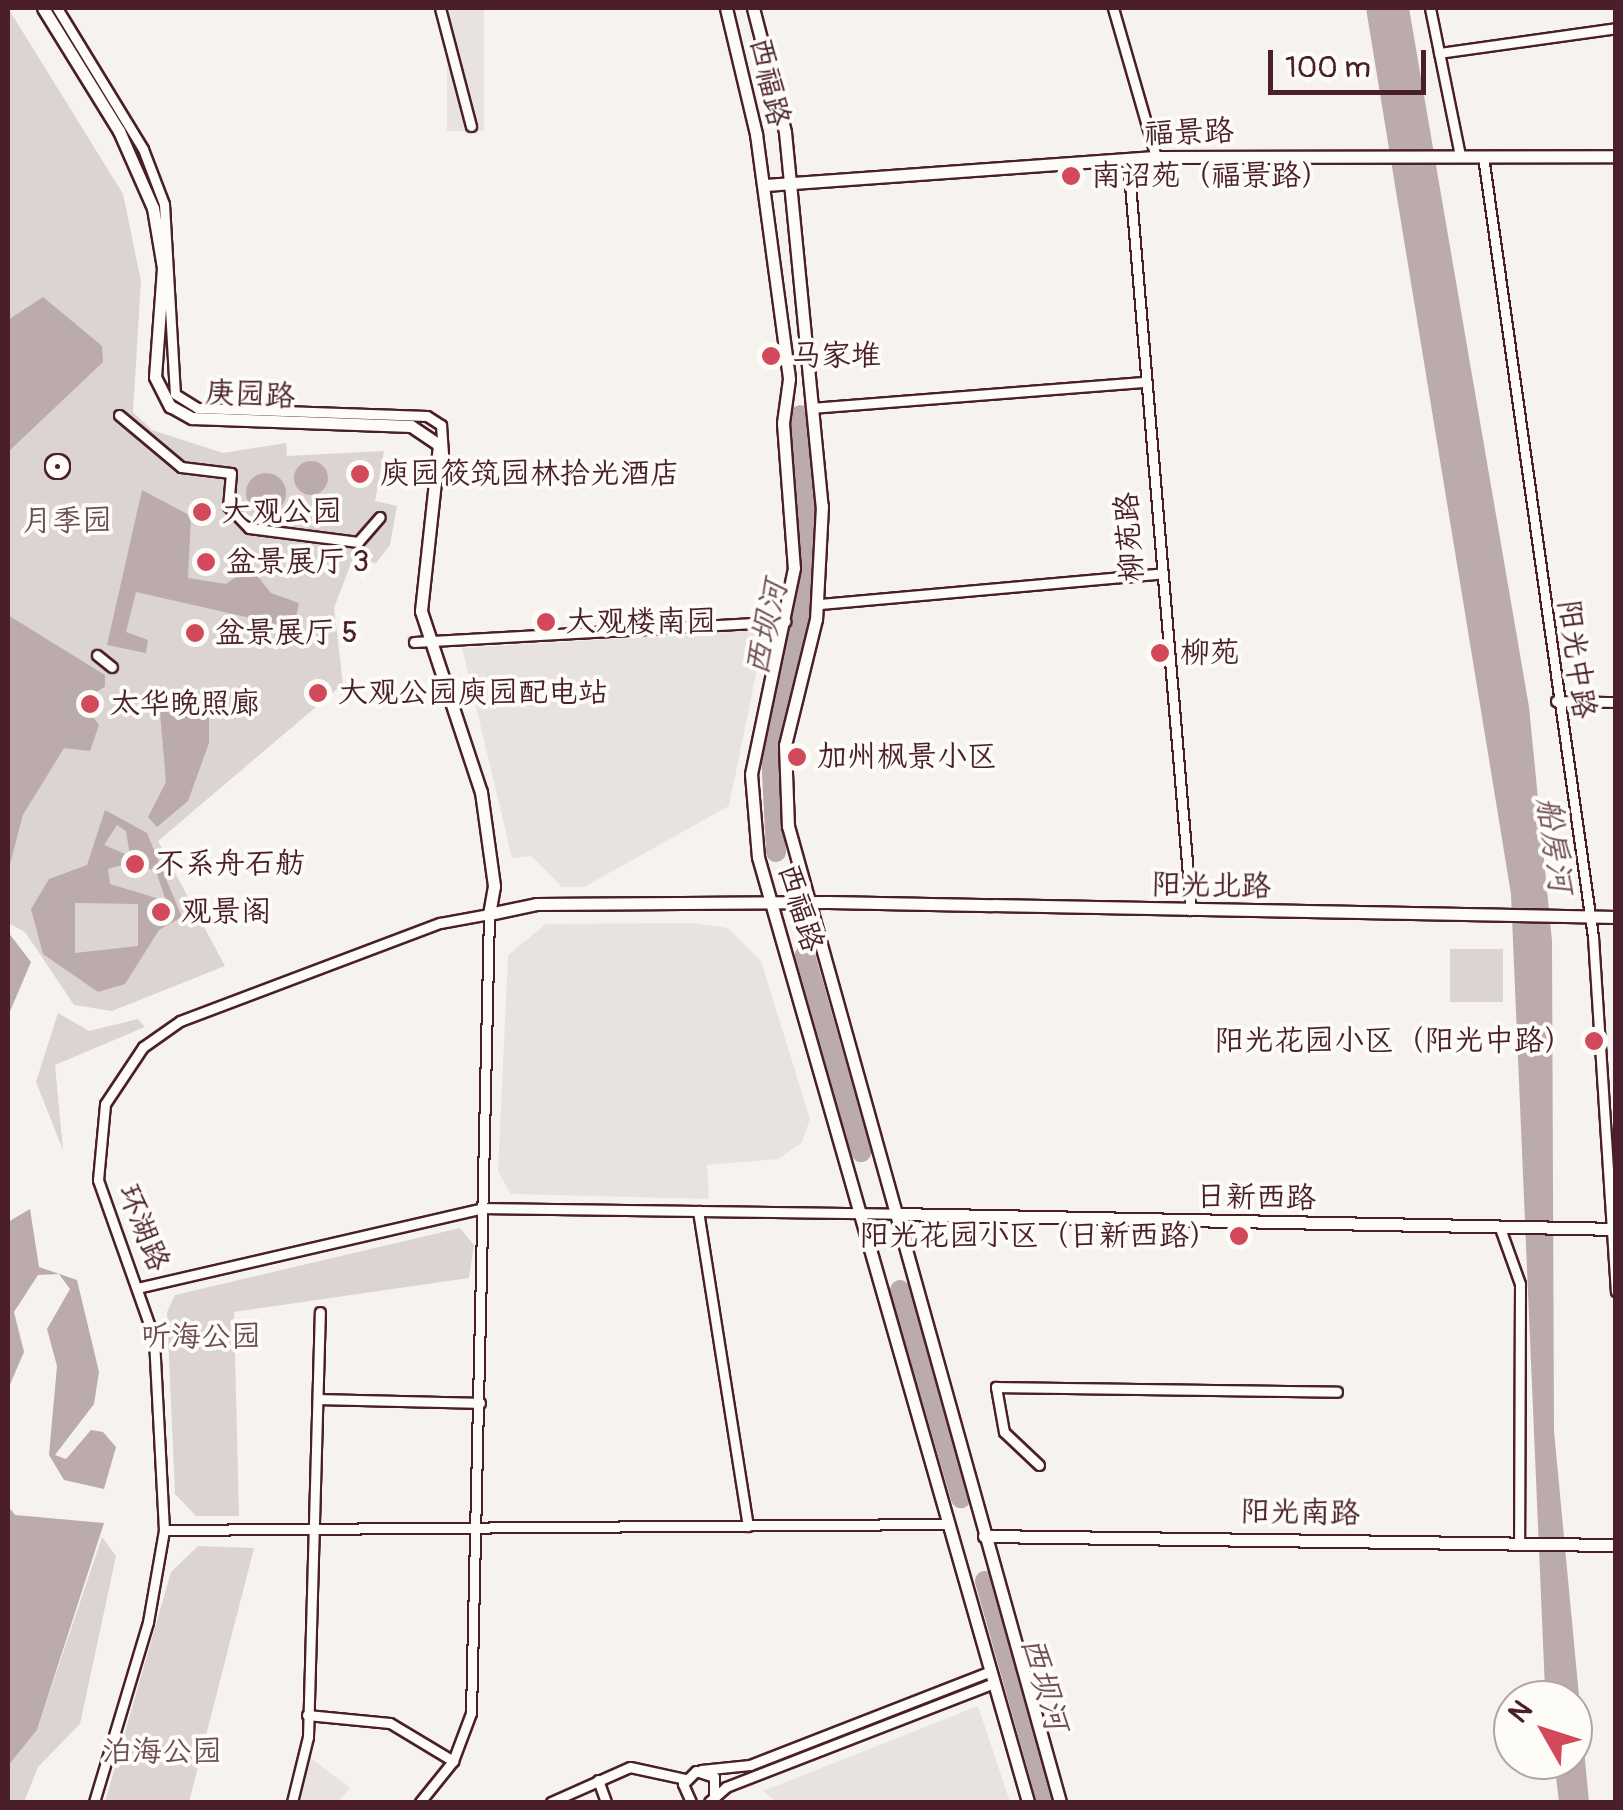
<!DOCTYPE html>
<html>
<head>
<meta charset="utf-8">
<style>
	body { margin:0 }
	#map { position:relative; width:1623px; height:1810px; overflow:hidden; background:#f6f3ef; font-family:Pangolin,"LXGW WenKai TC",sans-serif }
	div>[style] { position:absolute }
	[style*='--x'] { left:calc(var(--x)*1px); top:calc(var(--y)*1px); width:calc(var(--w)*1px); rotate:calc(var(--a)*1deg) }
	.built>* { inset:0; background:#e9e3e0; transform-origin:0 0 }
	.green>* { inset:0; background:#dcd4d2; transform-origin:0 0 }
	.water>* { inset:0; background:#bbabac }
	.round { border-radius:50% }
	.river>* { height:20px; margin:-10px; padding:0 10px; transform-origin:10px; border-radius:10px; background:#bbabac }
	.roads { filter:drop-shadow(2px 0 #4a1f2b) drop-shadow(-2px 0 #4a1f2b) drop-shadow(0 2px #4a1f2b) drop-shadow(0 -2px #4a1f2b) }
	.street>* { height:9px; margin:-4.5px; padding:0 4.5px; transform-origin:4.5px; border-radius:4.5px; background:#fdfcf7 }
	.street>.ring { margin:-4.5px; padding:0; box-sizing:content-box; background:none; border:9px solid #fdfcf7; border-radius:50% }
	.secondary>* { height:11px; margin:-5.5px; padding:0 5.5px; transform-origin:5.5px; border-radius:5.5px; background:#fdfcf7 }
	.dots>* { width:28px; height:28px; translate:-50% -50%; box-sizing:border-box; border:5px solid #fdfcf7; border-radius:50% }
	span { translate:-50% -50%; white-space:nowrap; text-align:center; line-height:1.15; -webkit-text-stroke:8px #fdfcf7; paint-order:stroke }
	.street-label { font-size:30px; color:#4a1f2b }
	.poi-label { font-size:30px; color:#4a1f2b }
	.left { translate:0 -50%; text-align:left }
	.right { translate:-100% -50%; text-align:right }
	.park-label { font-size:30px; color:#6e4c55 }
	.water-label { font-size:32px; color:#725058; font-style:italic }
	.frame { position:absolute; inset:0; border:10px solid #4a1f2b; pointer-events:none }
	.north { position:absolute; left:1493px; top:1680px; width:100px; height:100px; box-sizing:border-box; background:#fdfcf7; border:2px solid #b5a4a5; border-radius:50%; rotate:309deg; font-size:28px; font-weight:700; line-height:40px; text-align:center; color:#4a1f2b }
	.north::after { content:''; display:block; margin:auto; width:35px; height:45px; background:#d1495b; clip-path:polygon(50% 0,100% 100%,50% 72%,0 100%) }
	.scale { position:absolute; left:1268px; top:50px; width:158px; height:45px; box-sizing:border-box; border:5px solid #4a1f2b; border-top:0; padding-left:12px; font-size:30px; line-height:35px; white-space:nowrap; color:#4a1f2b; -webkit-text-stroke:8px #fdfcf7; paint-order:stroke }
</style>
</head>
<body>
<div id="map">
	<div class="built">
		<div style="left:447px;top:8px;width:37px;height:123px"></div>
		<div style="clip-path:polygon(765px 630px,729px 806px,584px 887px,562px 887px,531px 856px,512px 858px,462px 648px)"></div>
		<div style="clip-path:polygon(695px 923px,728px 928px,761px 961px,810px 1119px,802px 1142px,779px 1159px,707px 1165px,709px 1199px,511px 1194px,498px 1172px,508px 955px,546px 924px)"></div>
		<div style="clip-path:polygon(978px 1706px,1010px 1802px,776px 1802px,763px 1791px)"></div>
		<div style="clip-path:polygon(308px 1756px,350px 1788px,338px 1802px,296px 1802px)"></div>
	</div>
	<div class="green">
		<div style="clip-path:polygon(8px 8px,123px 194px,141px 281px,133px 412px,152px 430px,223px 453px,286px 443px,287px 456px,384px 451px,375px 501px,397px 506px,390px 545px,376px 563px,353px 558px,334px 608px,343px 684px,158px 841px,225px 966px,112px 1011px,74px 1005px,25px 932px,8px 923px,8px 872px,23px 815px,64px 747px,98px 725px,81px 701px,105px 687px,105px 675px,8px 615px)"></div>
		<div style="left:1503px;top:949px;width:53px;height:53px;rotate:90deg"></div>
		<div style="clip-path:polygon(58px 1013px,89px 1031px,138px 1019px,145px 1027px,55px 1065px,63px 1150px,36px 1082px)"></div>
		<div style="clip-path:polygon(460px 1228px,474px 1245px,469px 1278px,234px 1312px,239px 1516px,196px 1516px,175px 1494px,167px 1312px,175px 1295px)"></div>
		<div style="clip-path:polygon(102px 1537px,116px 1556px,80px 1724px,38px 1767px,24px 1802px,8px 1802px,8px 1766px,37px 1730px)"></div>
		<div style="clip-path:polygon(198px 1546px,254px 1548px,189px 1802px,105px 1802px,171px 1572px)"></div>
	</div>
	<div class="water">
		<div style="clip-path:polygon(1366px 8px,1409px 8px,1529px 707px,1552px 941px,1554px 1431px,1589px 1802px,1559px 1802px,1554px 1760px,1573px 1760px,1573px 1700px,1546px 1700px,1545px 1690px,1511px 894px)"></div>
		<div style="clip-path:polygon(43px 297px,102px 346px,103px 362px,8px 452px,8px 320px)"></div>
		<div class="round" style="left:294px;top:461px;width:34px;height:34px"></div>
		<div class="round" style="left:246px;top:473px;width:40px;height:40px"></div>
		<div style="clip-path:polygon(142px 490px,191px 516px,188px 578px,226px 584px,250px 567px,271px 593px,299px 603px,294px 628px,136px 592px,126px 632px,148px 640px,146px 653px,107px 645px)"></div>
		<div style="clip-path:polygon(8px 615px,105px 675px,105px 687px,81px 701px,99px 725px,90px 751px,64px 748px,23px 815px,8px 872px)"></div>
		<div style="clip-path:polygon(185px 688px,209px 719px,209px 743px,188px 801px,157px 827px,148px 817px,166px 782px,160px 713px)"></div>
		<div style="clip-path:polygon(evenodd,105px 810px,147px 833px,182px 917px,159px 930px,125px 984px,98px 992px,43px 954px,31px 909px,49px 879px,87px 865px,105px 810px,117px 825px,126px 831px,130px 856px,104px 845px,117px 825px,105px 810px,129px 863px,156px 871px,166px 901px,110px 884px,108px 869px,129px 863px,105px 810px,75px 903px,138px 904px,138px 946px,75px 953px,75px 903px)"></div>
		<div style="clip-path:polygon(8px 932px,31px 962px,8px 1016px)"></div>
		<div style="clip-path:polygon(30px 1209px,39px 1267px,77px 1280px,99px 1372px,94px 1404px,55px 1455px,66px 1459px,91px 1430px,103px 1432px,116px 1447px,104px 1489px,64px 1480px,49px 1455px,57px 1366px,47px 1329px,70px 1289px,59px 1274px,38px 1275px,14px 1312px,24px 1352px,8px 1389px,8px 1222px)"></div>
		<div style="clip-path:polygon(8px 1506px,15px 1515px,104px 1523px,37px 1730px,8px 1766px)"></div>
	</div>
	<div class="river">
		<div style="--x:776;--y:852;--w:100;--a:-92.9"></div>
		<div style="--x:771;--y:752;--w:184;--a:-77.8"></div>
		<div style="--x:810;--y:572;--w:157;--a:-93.6"></div>
		<div style="--x:805;--y:955;--w:205;--a:74.1"></div>
		<div style="--x:900;--y:1290;--w:217;--a:73.7"></div>
		<div style="--x:985;--y:1581;--w:230;--a:74.3"></div>
	</div>
	<div class="roads">
		<div class="street">
			<div style="--x:57;--y:8;--w:165;--a:58.6"></div>
			<div style="--x:143;--y:149;--w:59;--a:69.1"></div>
			<div style="--x:164;--y:204;--w:190;--a:86.7"></div>
			<div style="--x:175;--y:394;--w:26;--a:32"></div>
			<div style="--x:197;--y:408;--w:230;--a:2"></div>
			<div style="--x:427;--y:416;--w:17;--a:33"></div>
			<div style="--x:441;--y:425;--w:30;--a:86"></div>
			<div style="--x:440;--y:8;--w:122;--a:75.3"></div>
			<div style="--x:1113;--y:8;--w:155;--a:73.9"></div>
			<div style="--x:1430;--y:8;--w:151;--a:78.5"></div>
			<div style="--x:1439;--y:53;--w:179;--a:-8"></div>
			<div style="--x:1483;--y:156;--w:789;--a:81.98"></div>
			<div style="--x:1593;--y:937;--w:355;--a:86.3"></div>
			<div style="--x:1128;--y:160;--w:753;--a:85.2"></div>
			<div style="--x:812;--y:408;--w:334;--a:-4.5"></div>
			<div style="--x:119;--y:415;--w:81;--a:40"></div>
			<div style="--x:181;--y:467;--w:50;--a:6.8"></div>
			<div style="--x:231;--y:473;--w:33;--a:95"></div>
			<div style="--x:228;--y:506;--w:30;--a:46"></div>
			<div style="--x:249;--y:528;--w:110;--a:7.3"></div>
			<div style="--x:358;--y:542;--w:33;--a:-49"></div>
			<div class="ring" style="left:50px;top:459px;width:5px;height:5px"></div>
			<div style="--x:819;--y:604;--w:339;--a:-5.1"></div>
			<div style="--x:414;--y:642;--w:372;--a:-3.2"></div>
			<div style="--x:97;--y:655;--w:19;--a:39"></div>
			<div style="--x:1556;--y:701;--w:60;--a:1"></div>
			<div style="--x:698;--y:1211;--w:319;--a:81"></div>
			<div style="--x:1500;--y:1228;--w:59;--a:70.3"></div>
			<div style="--x:1520;--y:1284;--w:259;--a:90.2"></div>
			<div style="--x:141;--y:1287;--w:352;--a:-13"></div>
			<div style="--x:484;--y:1208;--w:412;--a:0.8"></div>
			<div style="--x:321;--y:1399;--w:159;--a:1.4"></div>
			<div style="--x:1039;--y:1465;--w:48;--a:-136.7"></div>
			<div style="--x:1004;--y:1432;--w:46;--a:-100.1"></div>
			<div style="--x:996;--y:1387;--w:341;--a:0.8"></div>
			<div style="--x:164;--y:1530;--w:784;--a:-0.44"></div>
			<div style="--x:307;--y:1715;--w:83;--a:5.5"></div>
			<div style="--x:390;--y:1723;--w:74;--a:31.1"></div>
			<div style="--x:701;--y:1770;--w:49;--a:-5.8"></div>
			<div style="--x:750;--y:1765;--w:256;--a:-21.3"></div>
			<div style="--x:598;--y:1780;--w:23;--a:70"></div>
			<div style="--x:94;--y:1802;--w:188;--a:-73.3"></div>
			<div style="--x:148;--y:1622;--w:93;--a:-80.1"></div>
			<div style="--x:164;--y:1530;--w:192;--a:-93"></div>
			<div style="--x:154;--y:1338;--w:168;--a:-109.5"></div>
			<div style="--x:98;--y:1180;--w:76;--a:-84.7"></div>
			<div style="--x:105;--y:1104;--w:69;--a:-56.3"></div>
			<div style="--x:143;--y:1047;--w:45;--a:-35.1"></div>
			<div style="--x:180;--y:1021;--w:278;--a:-20.7"></div>
			<div style="--x:440;--y:923;--w:50;--a:-10.4"></div>
			<div style="--x:489;--y:914;--w:799;--a:91.29"></div>
			<div style="--x:471;--y:1713;--w:51;--a:110.6"></div>
			<div style="--x:453;--y:1761;--w:53;--a:128.8"></div>
			<div style="--x:292;--y:1802;--w:67;--a:-76.2"></div>
			<div style="--x:308;--y:1737;--w:425;--a:-88.4"></div>
			<div style="--x:551;--y:1802;--w:86;--a:-23.9"></div>
			<div style="--x:630;--y:1767;--w:56;--a:12.3"></div>
			<div style="--x:691;--y:1802;--w:20;--a:-114"></div>
			<div style="--x:683;--y:1784;--w:18;--a:-45"></div>
			<div style="--x:696;--y:1771;--w:19;--a:18"></div>
			<div style="--x:714;--y:1777;--w:20;--a:90"></div>
			<div style="--x:709;--y:1802;--w:23;--a:-41"></div>
			<div style="--x:726;--y:1787;--w:285;--a:-21.2"></div>
		</div>
		<div class="secondary">
			<div style="--x:43;--y:8;--w:145;--a:58.3"></div>
			<div style="--x:119;--y:131;--w:84;--a:66.2"></div>
			<div style="--x:153;--y:208;--w:61;--a:80.5"></div>
			<div style="--x:163;--y:268;--w:109;--a:94.2"></div>
			<div style="--x:155;--y:377;--w:33;--a:63"></div>
			<div style="--x:170;--y:406;--w:25;--a:29"></div>
			<div style="--x:192;--y:418;--w:219;--a:2.1"></div>
			<div style="--x:411;--y:426;--w:34;--a:34"></div>
			<div style="--x:439;--y:445;--w:167;--a:96.2"></div>
			<div style="--x:421;--y:611;--w:191;--a:71.7"></div>
			<div style="--x:481;--y:792;--w:95;--a:82.1"></div>
			<div style="--x:494;--y:886;--w:28;--a:100"></div>
			<div style="--x:489;--y:914;--w:48;--a:-12"></div>
			<div style="--x:536;--y:904;--w:292;--a:-0.4"></div>
			<div style="--x:828;--y:902;--w:788;--a:1.09"></div>
			<div style="--x:726;--y:8;--w:130;--a:76.6"></div>
			<div style="--x:756;--y:134;--w:247;--a:82.3"></div>
			<div style="--x:789;--y:379;--w:44;--a:97.8"></div>
			<div style="--x:783;--y:423;--w:145;--a:85.7"></div>
			<div style="--x:794;--y:568;--w:210;--a:101.8"></div>
			<div style="--x:751;--y:774;--w:83;--a:85.2"></div>
			<div style="--x:758;--y:857;--w:983;--a:74.05"></div>
			<div style="--x:753;--y:8;--w:128;--a:75.5"></div>
			<div style="--x:785;--y:132;--w:376;--a:84.4"></div>
			<div style="--x:822;--y:506;--w:113;--a:93"></div>
			<div style="--x:816;--y:619;--w:130;--a:103.8"></div>
			<div style="--x:785;--y:745;--w:81;--a:87.9"></div>
			<div style="--x:788;--y:826;--w:1013;--a:74.43"></div>
			<div style="--x:764;--y:185;--w:393;--a:-4.1"></div>
			<div style="--x:1156;--y:157;--w:460;--a:-0.1"></div>
			<div style="--x:896;--y:1214;--w:720;--a:1.19"></div>
			<div style="--x:984;--y:1536;--w:632;--a:0.82"></div>
		</div>
	</div>
	<div class="dots">
		<div style="left:1071px;top:176px;background:#d1495b"></div>
		<div style="left:771px;top:356px;background:#d1495b"></div>
		<div style="left:360px;top:474px;background:#d1495b"></div>
		<div style="left:202px;top:512px;background:#d1495b"></div>
		<div style="left:206px;top:562px;background:#d1495b"></div>
		<div style="left:546px;top:622px;background:#d1495b"></div>
		<div style="left:195px;top:633px;background:#d1495b"></div>
		<div style="left:1160px;top:653px;background:#d1495b"></div>
		<div style="left:318px;top:693px;background:#d1495b"></div>
		<div style="left:90px;top:704px;background:#d1495b"></div>
		<div style="left:797px;top:757px;background:#d1495b"></div>
		<div style="left:135px;top:864px;background:#d1495b"></div>
		<div style="left:161px;top:912px;background:#d1495b"></div>
		<div style="left:1594px;top:1041px;background:#d1495b"></div>
		<div style="left:1239px;top:1236px;background:#d1495b"></div>
	</div>
	<div class="street-label">
		<span style="left:769px;top:82px;rotate:77deg">西福路</span>
		<span style="left:1189px;top:133px;rotate:-2deg">福景路</span>
		<span style="left:250px;top:395px;rotate:3deg">庚园路</span>
		<span style="left:1130px;top:537px;rotate:-94deg">柳苑路</span>
		<span style="left:1576px;top:659px;rotate:82deg">阳光中路</span>
		<span style="left:1211px;top:886px;rotate:1deg">阳光北路</span>
		<span style="left:800px;top:908px;rotate:73deg">西福路</span>
		<span style="left:1256px;top:1198px;rotate:1deg">日新西路</span>
		<span style="left:143px;top:1228px;rotate:68deg">环湖路</span>
		<span style="left:1300px;top:1513px;rotate:1deg">阳光南路</span>
	</div>
	<div class="poi-label">
		<span class="left" style="left:1091px;top:176px">南诏苑（福景路）</span>
		<span class="left" style="left:791px;top:356px">马家堆</span>
		<span class="left" style="left:380px;top:474px">庾园筱筑园林拾光酒店</span>
		<span class="left" style="left:222px;top:512px">大观公园</span>
		<span class="left" style="left:226px;top:562px">盆景展厅 3</span>
		<span class="left" style="left:566px;top:622px">大观楼南园</span>
		<span class="left" style="left:215px;top:633px">盆景展厅 5</span>
		<span class="left" style="left:1180px;top:653px">柳苑</span>
		<span class="left" style="left:338px;top:693px">大观公园庾园配电站</span>
		<span class="left" style="left:110px;top:704px">太华晚照廊</span>
		<span class="left" style="left:817px;top:757px">加州枫景小区</span>
		<span class="left" style="left:155px;top:864px">不系舟石舫</span>
		<span class="left" style="left:181px;top:912px">观景阁</span>
		<span class="right" style="left:1574px;top:1041px">阳光花园小区（阳光中路）</span>
		<span class="right" style="left:1219px;top:1236px">阳光花园小区（日新西路）</span>
	</div>
	<div class="park-label">
		<span style="left:67px;top:521px">月季园</span>
		<span style="left:201px;top:1337px">听海公园</span>
		<span style="left:162px;top:1752px">泊海公园</span>
	</div>
	<div class="water-label">
		<span style="left:767px;top:628px;rotate:-78deg">西坝河</span>
		<span style="left:1554px;top:845px;rotate:82deg">船房河</span>
		<span style="left:1044px;top:1684px;rotate:74deg">西坝河</span>
	</div>
	<div class="frame"></div>
	<div class="north">N</div>
	<div class="scale">100 m</div>
</div>
</body>
</html>
